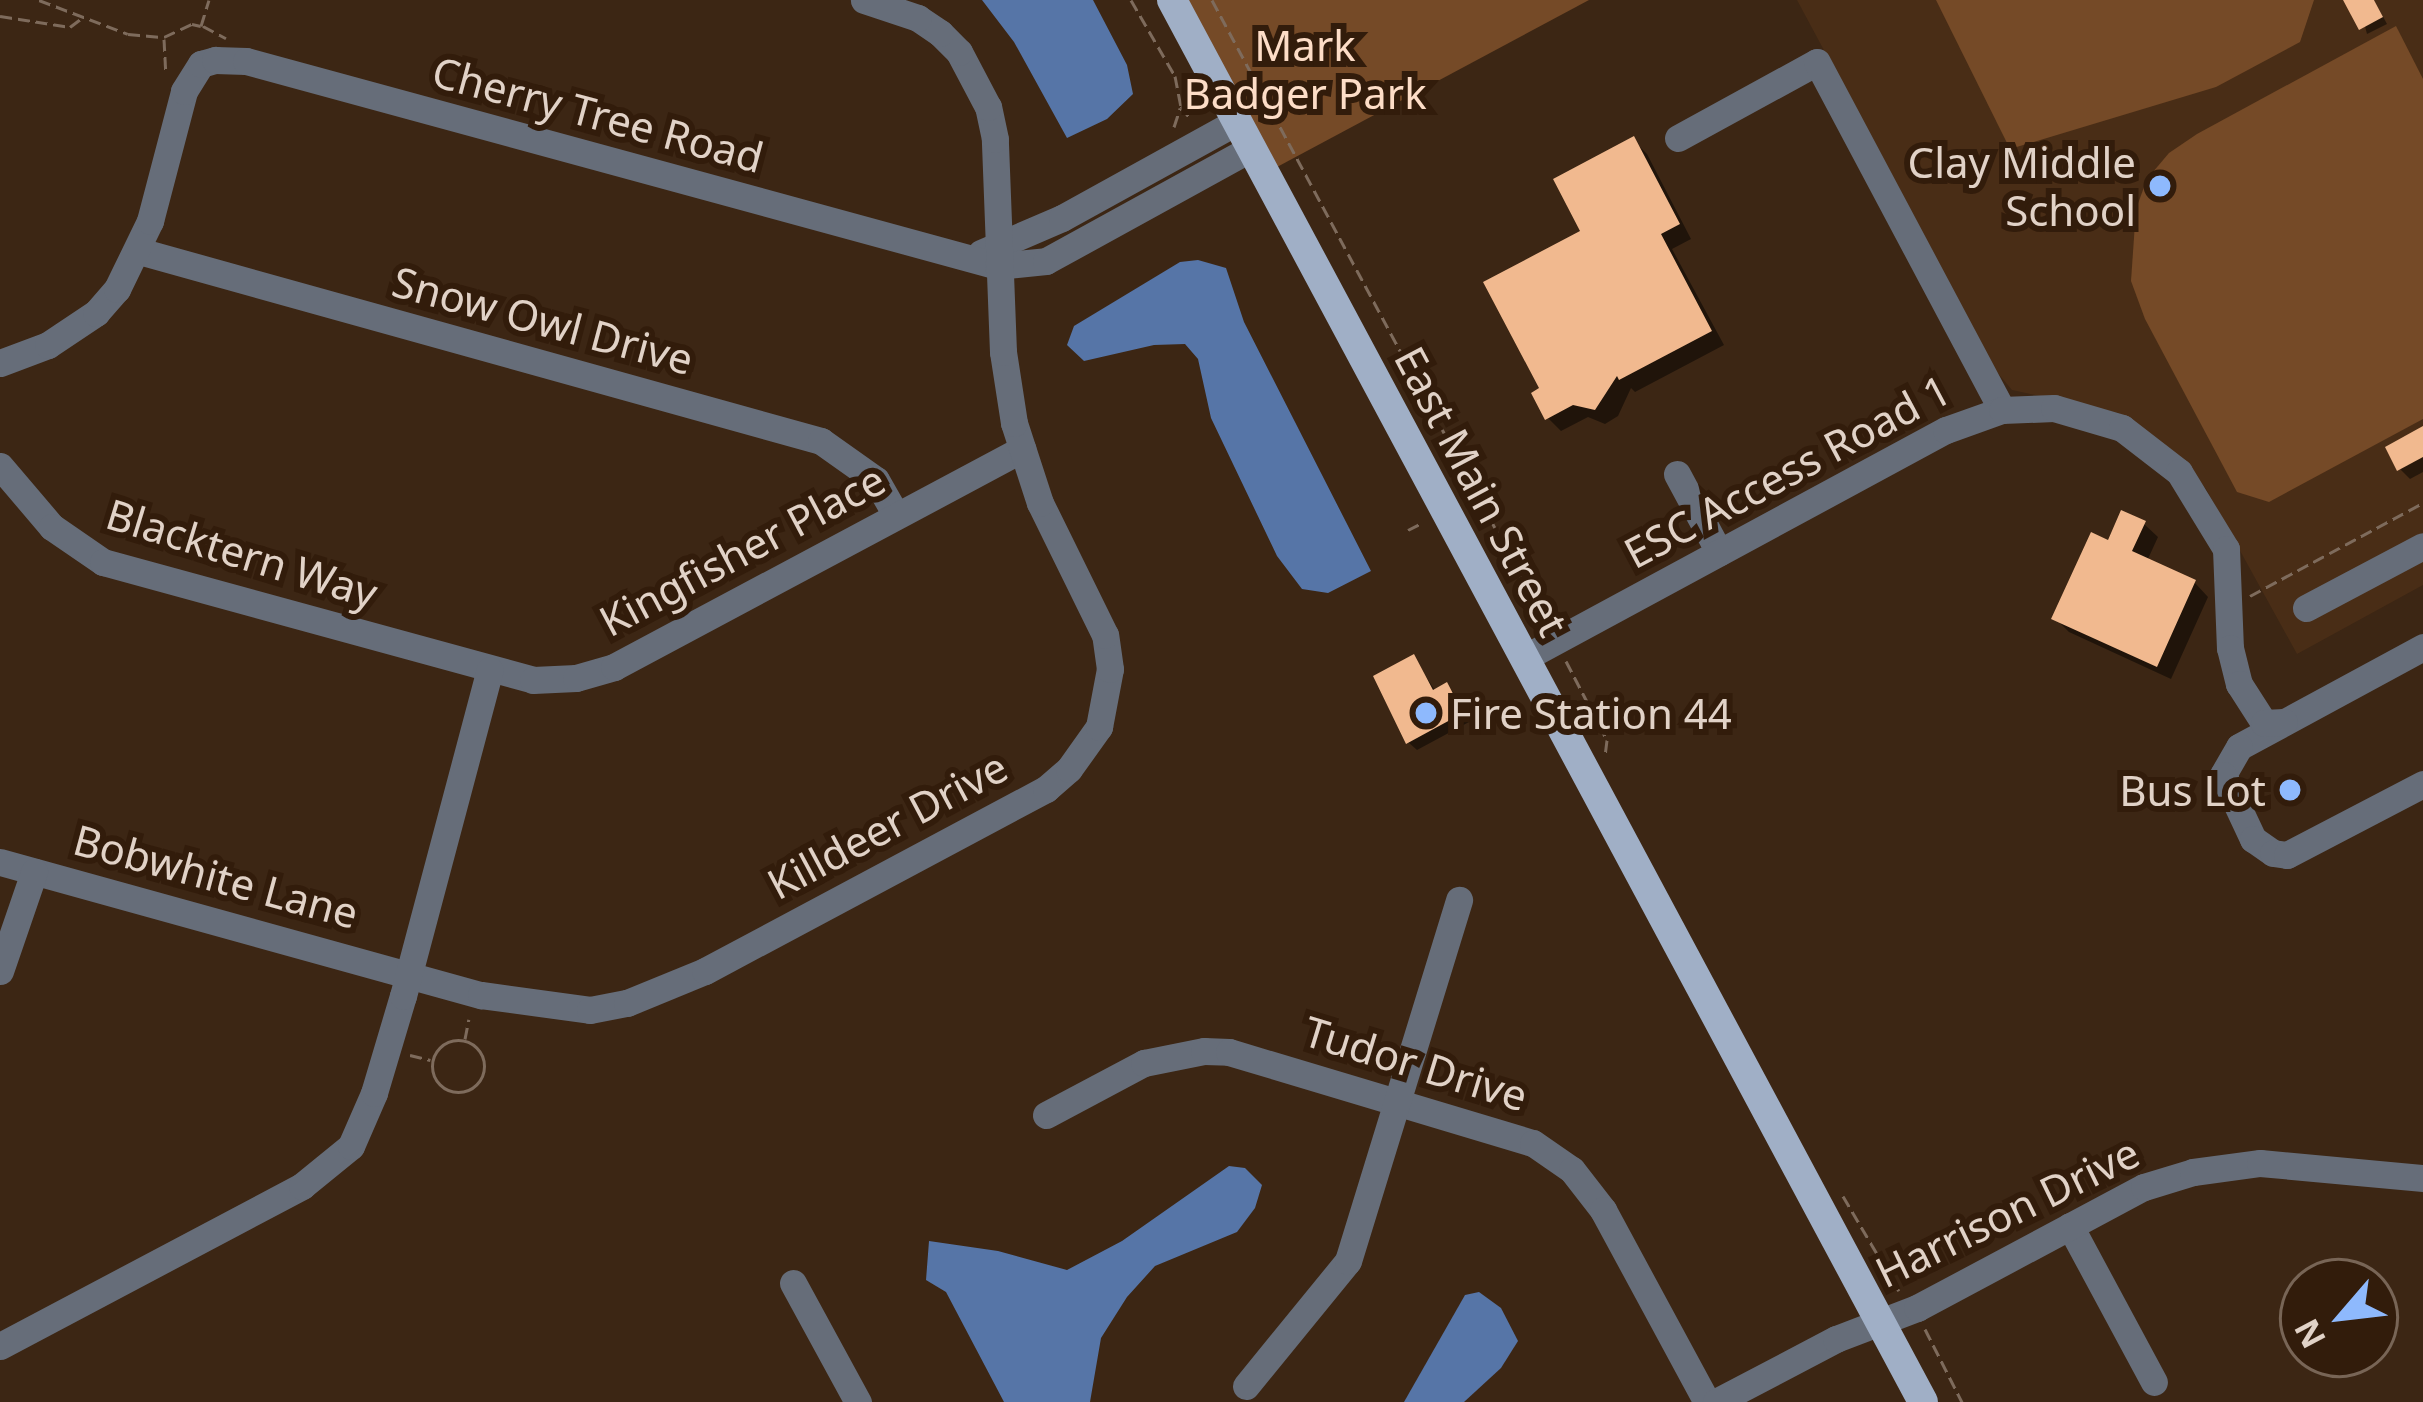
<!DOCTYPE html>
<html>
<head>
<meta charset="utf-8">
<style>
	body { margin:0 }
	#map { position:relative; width:2423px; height:1402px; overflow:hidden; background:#3c2614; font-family:"Noto Sans",sans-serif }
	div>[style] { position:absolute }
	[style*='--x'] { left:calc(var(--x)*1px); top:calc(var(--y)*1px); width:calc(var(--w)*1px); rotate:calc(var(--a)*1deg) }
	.built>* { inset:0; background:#492d16 }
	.green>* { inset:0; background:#754a27 }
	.water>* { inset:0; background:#5675a7 }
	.shadow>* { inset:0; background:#0007 }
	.building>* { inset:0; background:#f1b98f }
	.path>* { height:3px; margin-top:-1.5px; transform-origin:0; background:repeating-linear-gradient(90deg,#7e6b5c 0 12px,transparent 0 18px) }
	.path>.ring { margin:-1.5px; padding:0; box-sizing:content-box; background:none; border:3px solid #7e6b5c; border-radius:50% }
	.minor>* { height:27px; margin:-13.5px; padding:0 13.5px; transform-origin:13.5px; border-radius:13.5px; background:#666d79 }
	.major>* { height:30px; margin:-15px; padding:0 15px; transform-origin:15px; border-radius:15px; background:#a0afc6 }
	.dots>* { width:33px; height:33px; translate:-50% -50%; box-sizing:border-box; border:6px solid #321c0b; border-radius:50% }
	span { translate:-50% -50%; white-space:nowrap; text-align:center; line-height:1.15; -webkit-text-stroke:12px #321c0b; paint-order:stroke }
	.park-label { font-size:42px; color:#fdddc7 }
	.street-label { font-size:42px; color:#e1d2c7 }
	.poi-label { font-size:42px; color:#e1d2c7 }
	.right { translate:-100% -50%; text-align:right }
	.left { translate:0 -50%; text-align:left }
	.north { position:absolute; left:2279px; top:1258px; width:120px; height:120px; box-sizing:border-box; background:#321c0b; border:3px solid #786556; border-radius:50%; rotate:242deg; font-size:33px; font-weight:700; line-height:48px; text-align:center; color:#e1d2c7 }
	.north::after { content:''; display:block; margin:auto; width:42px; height:54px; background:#8eb9fd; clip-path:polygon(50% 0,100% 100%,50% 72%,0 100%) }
</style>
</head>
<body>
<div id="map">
	<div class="built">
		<div style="clip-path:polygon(1797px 0,2423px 0,2423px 585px,2297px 654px,2206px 489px,2183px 459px,2119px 413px,2012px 390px,1996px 371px)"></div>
	</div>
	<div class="green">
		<div style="clip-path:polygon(1188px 0,1589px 0,1277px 167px)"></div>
		<div style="clip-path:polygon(1936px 0,2314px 0,2300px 42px,2216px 87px,2010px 149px)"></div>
		<div style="clip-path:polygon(2396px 26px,2423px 79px,2423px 419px,2269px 502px,2237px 492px,2145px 319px,2131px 281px,2136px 209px,2147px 179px,2169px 153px,2197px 134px)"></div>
	</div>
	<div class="water">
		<div style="clip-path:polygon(982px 0,1093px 0,1127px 65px,1133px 94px,1107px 119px,1067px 138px,1014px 42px)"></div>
		<div style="clip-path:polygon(1198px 260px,1226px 268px,1244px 322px,1371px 571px,1328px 593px,1302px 589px,1277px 556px,1211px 418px,1198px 359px,1185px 344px,1154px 345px,1084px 361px,1067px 345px,1074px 326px,1180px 262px)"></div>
		<div style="clip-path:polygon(1229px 1166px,1245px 1168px,1262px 1185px,1255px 1208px,1237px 1232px,1155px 1266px,1127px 1297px,1101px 1338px,1090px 1402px,1004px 1402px,946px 1292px,926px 1280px,929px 1241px,998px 1251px,1067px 1270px,1122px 1241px)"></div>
		<div style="clip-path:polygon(1479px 1292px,1501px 1308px,1518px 1341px,1501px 1368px,1464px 1402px,1404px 1402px,1465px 1295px)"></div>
	</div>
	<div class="shadow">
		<div style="clip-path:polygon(2358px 0,2374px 0,2387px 24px,2367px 34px)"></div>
		<div style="clip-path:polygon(1633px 140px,1647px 154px,1691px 239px,1672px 249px,1724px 345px,1635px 392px,1631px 388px,1618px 416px,1605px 424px,1588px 417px,1561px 431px,1548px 418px,1543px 389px,1584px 232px)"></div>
		<div style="clip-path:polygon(2423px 430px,2423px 472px,2410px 479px,2400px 469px)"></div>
		<div style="clip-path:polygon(2144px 524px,2158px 537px,2147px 561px,2195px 583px,2208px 597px,2171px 679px,2069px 632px,2055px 618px,2109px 544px)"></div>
		<div style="clip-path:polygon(1413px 657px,1436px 692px,1446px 686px,1455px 694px,1469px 722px,1417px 750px,1408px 742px)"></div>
	</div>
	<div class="building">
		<div style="clip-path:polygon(2343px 0,2374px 0,2383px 17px,2359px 30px)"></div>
		<div style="clip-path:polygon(1634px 136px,1680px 224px,1661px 234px,1712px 331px,1619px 380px,1617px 376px,1595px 410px,1573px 405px,1545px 420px,1531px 393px,1539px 388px,1483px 282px,1580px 231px,1553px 179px)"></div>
		<div style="clip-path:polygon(2423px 426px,2423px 457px,2397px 471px,2385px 447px)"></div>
		<div style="clip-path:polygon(2121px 510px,2146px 521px,2132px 551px,2196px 580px,2157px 667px,2051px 619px,2091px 532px,2108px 540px)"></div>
		<div style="clip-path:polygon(1414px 654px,1433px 690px,1447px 682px,1463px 713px,1406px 744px,1373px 676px)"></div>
	</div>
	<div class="path">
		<div style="--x:39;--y:0;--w:95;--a:20.9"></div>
		<div style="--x:128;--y:34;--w:36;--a:5"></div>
		<div style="--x:164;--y:37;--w:31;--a:-25"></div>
		<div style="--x:192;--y:24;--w:9;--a:13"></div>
		<div style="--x:201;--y:26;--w:27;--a:-73"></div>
		<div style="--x:1131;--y:0;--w:88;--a:59.9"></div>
		<div style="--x:1175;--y:76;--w:31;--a:79"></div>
		<div style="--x:1181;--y:106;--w:17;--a:54"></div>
		<div style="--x:1212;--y:0;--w:705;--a:61.8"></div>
		<div style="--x:0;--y:16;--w:71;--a:8.9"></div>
		<div style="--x:70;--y:27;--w:15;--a:-37"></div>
		<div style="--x:203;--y:26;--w:26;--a:28"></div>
		<div style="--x:164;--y:39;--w:33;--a:87"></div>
		<div style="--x:1174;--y:127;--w:20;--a:-72"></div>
		<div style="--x:1408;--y:530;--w:13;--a:-27"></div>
		<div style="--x:2250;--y:596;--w:196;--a:-28.3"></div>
		<div style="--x:1566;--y:661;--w:89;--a:62.6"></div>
		<div style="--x:1607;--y:740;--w:16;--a:97"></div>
		<div style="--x:465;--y:1039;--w:20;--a:-79"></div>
		<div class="ring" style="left:432px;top:1040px;width:49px;height:49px"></div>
		<div style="--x:410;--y:1055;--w:21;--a:14"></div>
		<div style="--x:1843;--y:1196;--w:110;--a:59.5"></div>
		<div style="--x:1925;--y:1329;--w:82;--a:63.1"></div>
	</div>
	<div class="minor">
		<div style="--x:1678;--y:138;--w:158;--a:-28.7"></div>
		<div style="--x:1817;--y:62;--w:394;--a:62"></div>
		<div style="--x:139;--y:251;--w:708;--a:15.57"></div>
		<div style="--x:821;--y:441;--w:67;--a:35.3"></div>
		<div style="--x:876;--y:480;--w:40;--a:60.3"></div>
		<div style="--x:981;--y:253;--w:88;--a:-23.4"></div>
		<div style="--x:1062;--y:218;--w:199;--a:-28.9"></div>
		<div style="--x:0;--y:363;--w:51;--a:-20.6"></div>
		<div style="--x:48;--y:345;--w:58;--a:-33.7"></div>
		<div style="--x:96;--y:313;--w:32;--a:-49"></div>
		<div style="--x:117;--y:289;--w:76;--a:-64.1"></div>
		<div style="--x:150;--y:221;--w:134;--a:-75.3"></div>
		<div style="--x:184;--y:91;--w:32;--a:-58"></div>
		<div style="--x:201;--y:64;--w:15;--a:-16"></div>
		<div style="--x:215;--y:60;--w:31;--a:2"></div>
		<div style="--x:246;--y:61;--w:779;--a:15.25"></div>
		<div style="--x:998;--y:266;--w:48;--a:-5.9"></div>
		<div style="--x:1046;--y:261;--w:233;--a:-28.8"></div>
		<div style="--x:0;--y:466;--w:80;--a:49.6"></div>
		<div style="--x:52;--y:527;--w:62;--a:34.5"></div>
		<div style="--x:103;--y:562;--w:446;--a:15.3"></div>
		<div style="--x:533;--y:680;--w:43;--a:-2.7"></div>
		<div style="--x:576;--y:678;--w:40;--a:-16"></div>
		<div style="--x:614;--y:667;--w:463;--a:-28.1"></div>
		<div style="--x:1677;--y:474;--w:89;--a:61.7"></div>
		<div style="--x:2306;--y:608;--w:132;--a:-27.9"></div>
		<div style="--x:2423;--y:647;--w:209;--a:151.5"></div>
		<div style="--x:2239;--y:747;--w:32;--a:120"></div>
		<div style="--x:2223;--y:775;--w:71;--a:64.9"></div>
		<div style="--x:2253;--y:839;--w:24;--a:35"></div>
		<div style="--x:2273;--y:853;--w:14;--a:8"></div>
		<div style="--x:2287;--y:855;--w:153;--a:-27.6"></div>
		<div style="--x:1524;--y:658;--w:480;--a:-28.4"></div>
		<div style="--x:1946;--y:430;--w:59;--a:-19.7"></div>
		<div style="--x:2002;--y:410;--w:52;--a:-2.2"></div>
		<div style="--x:2054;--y:408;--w:71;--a:16.4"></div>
		<div style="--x:2122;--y:428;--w:72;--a:37.7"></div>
		<div style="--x:2179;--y:472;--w:90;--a:58.6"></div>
		<div style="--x:2226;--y:549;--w:99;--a:87.7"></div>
		<div style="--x:2230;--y:648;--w:37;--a:76"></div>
		<div style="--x:2239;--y:684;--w:46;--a:57.3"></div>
		<div style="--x:2264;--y:723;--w:20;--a:-3"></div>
		<div style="--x:0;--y:862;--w:499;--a:15.5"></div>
		<div style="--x:481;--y:995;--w:110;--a:7.8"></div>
		<div style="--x:590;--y:1010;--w:38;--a:-11"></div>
		<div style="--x:627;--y:1003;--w:84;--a:-22.3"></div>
		<div style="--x:705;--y:971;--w:387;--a:-28.1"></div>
		<div style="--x:1046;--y:789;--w:30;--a:-41"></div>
		<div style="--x:1069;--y:769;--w:52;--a:-54.5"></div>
		<div style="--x:1099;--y:727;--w:59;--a:-79.3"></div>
		<div style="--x:1110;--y:669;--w:34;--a:-98"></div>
		<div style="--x:1105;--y:635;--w:147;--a:-116.2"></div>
		<div style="--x:1040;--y:503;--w:84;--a:-108"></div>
		<div style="--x:1014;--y:423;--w:72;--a:-98.8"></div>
		<div style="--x:1003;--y:352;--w:213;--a:-92.2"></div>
		<div style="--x:995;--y:139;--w:33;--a:-102"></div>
		<div style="--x:988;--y:107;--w:62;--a:-117.8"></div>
		<div style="--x:959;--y:52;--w:27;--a:-135"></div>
		<div style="--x:940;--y:33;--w:27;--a:-146"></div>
		<div style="--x:918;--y:18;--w:57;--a:-161.6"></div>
		<div style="--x:0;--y:971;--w:105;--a:-71"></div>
		<div style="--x:1046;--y:1115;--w:111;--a:-28"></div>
		<div style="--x:1144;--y:1063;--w:61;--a:-11.3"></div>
		<div style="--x:1204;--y:1051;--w:25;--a:2"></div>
		<div style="--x:1229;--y:1052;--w:317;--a:16.7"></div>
		<div style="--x:1533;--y:1143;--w:47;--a:34.7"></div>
		<div style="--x:1572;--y:1170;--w:51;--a:52.2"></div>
		<div style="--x:1603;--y:1210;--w:218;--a:61.6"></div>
		<div style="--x:2070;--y:1226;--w:177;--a:61.7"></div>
		<div style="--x:793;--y:1283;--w:136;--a:61.4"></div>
		<div style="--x:0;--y:1346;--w:342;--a:-27.9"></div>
		<div style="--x:302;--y:1186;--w:63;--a:-39.2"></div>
		<div style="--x:351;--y:1146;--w:58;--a:-66.5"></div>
		<div style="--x:374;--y:1093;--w:101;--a:-73.4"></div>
		<div style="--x:403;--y:996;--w:337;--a:-75.1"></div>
		<div style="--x:1246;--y:1386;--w:161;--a:-50.8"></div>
		<div style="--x:1348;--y:1261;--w:378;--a:-72.9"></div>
		<div style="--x:1716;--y:1402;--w:136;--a:-27.7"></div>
		<div style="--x:1836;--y:1339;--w:87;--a:-20.9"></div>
		<div style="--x:1917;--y:1308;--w:257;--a:-28.1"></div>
		<div style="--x:2144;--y:1187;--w:51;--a:-17"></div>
		<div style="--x:2193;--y:1172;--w:68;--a:-7.7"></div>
		<div style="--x:2260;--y:1163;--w:164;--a:5.3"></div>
	</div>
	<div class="major">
		<div style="--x:1172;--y:0;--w:1590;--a:61.82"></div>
	</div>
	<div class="dots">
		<div style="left:2160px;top:186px;background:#8eb9fd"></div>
		<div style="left:1426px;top:713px;background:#8eb9fd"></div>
		<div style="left:2290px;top:790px;background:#8eb9fd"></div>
	</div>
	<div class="park-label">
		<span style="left:1305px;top:69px">Mark<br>Badger Park</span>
	</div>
	<div class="street-label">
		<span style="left:598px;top:114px;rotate:15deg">Cherry Tree Road</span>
		<span style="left:543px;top:320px;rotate:15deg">Snow Owl Drive</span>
		<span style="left:1787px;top:471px;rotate:-28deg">ESC Access Road 1</span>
		<span style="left:1482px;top:491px;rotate:62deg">East Main Street</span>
		<span style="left:742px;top:550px;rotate:-28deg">Kingfisher Place</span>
		<span style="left:242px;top:553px;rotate:17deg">Blacktern Way</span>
		<span style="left:887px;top:825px;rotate:-28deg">Killdeer Drive</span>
		<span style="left:216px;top:876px;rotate:15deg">Bobwhite Lane</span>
		<span style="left:1416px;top:1063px;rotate:17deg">Tudor Drive</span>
		<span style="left:2007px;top:1212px;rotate:-26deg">Harrison Drive</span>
	</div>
	<div class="poi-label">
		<span class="right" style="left:2136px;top:186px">Clay Middle<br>School</span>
		<span class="left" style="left:1450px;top:713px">Fire Station 44</span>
		<span class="right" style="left:2266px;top:790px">Bus Lot</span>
	</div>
	<div class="north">N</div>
</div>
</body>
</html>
